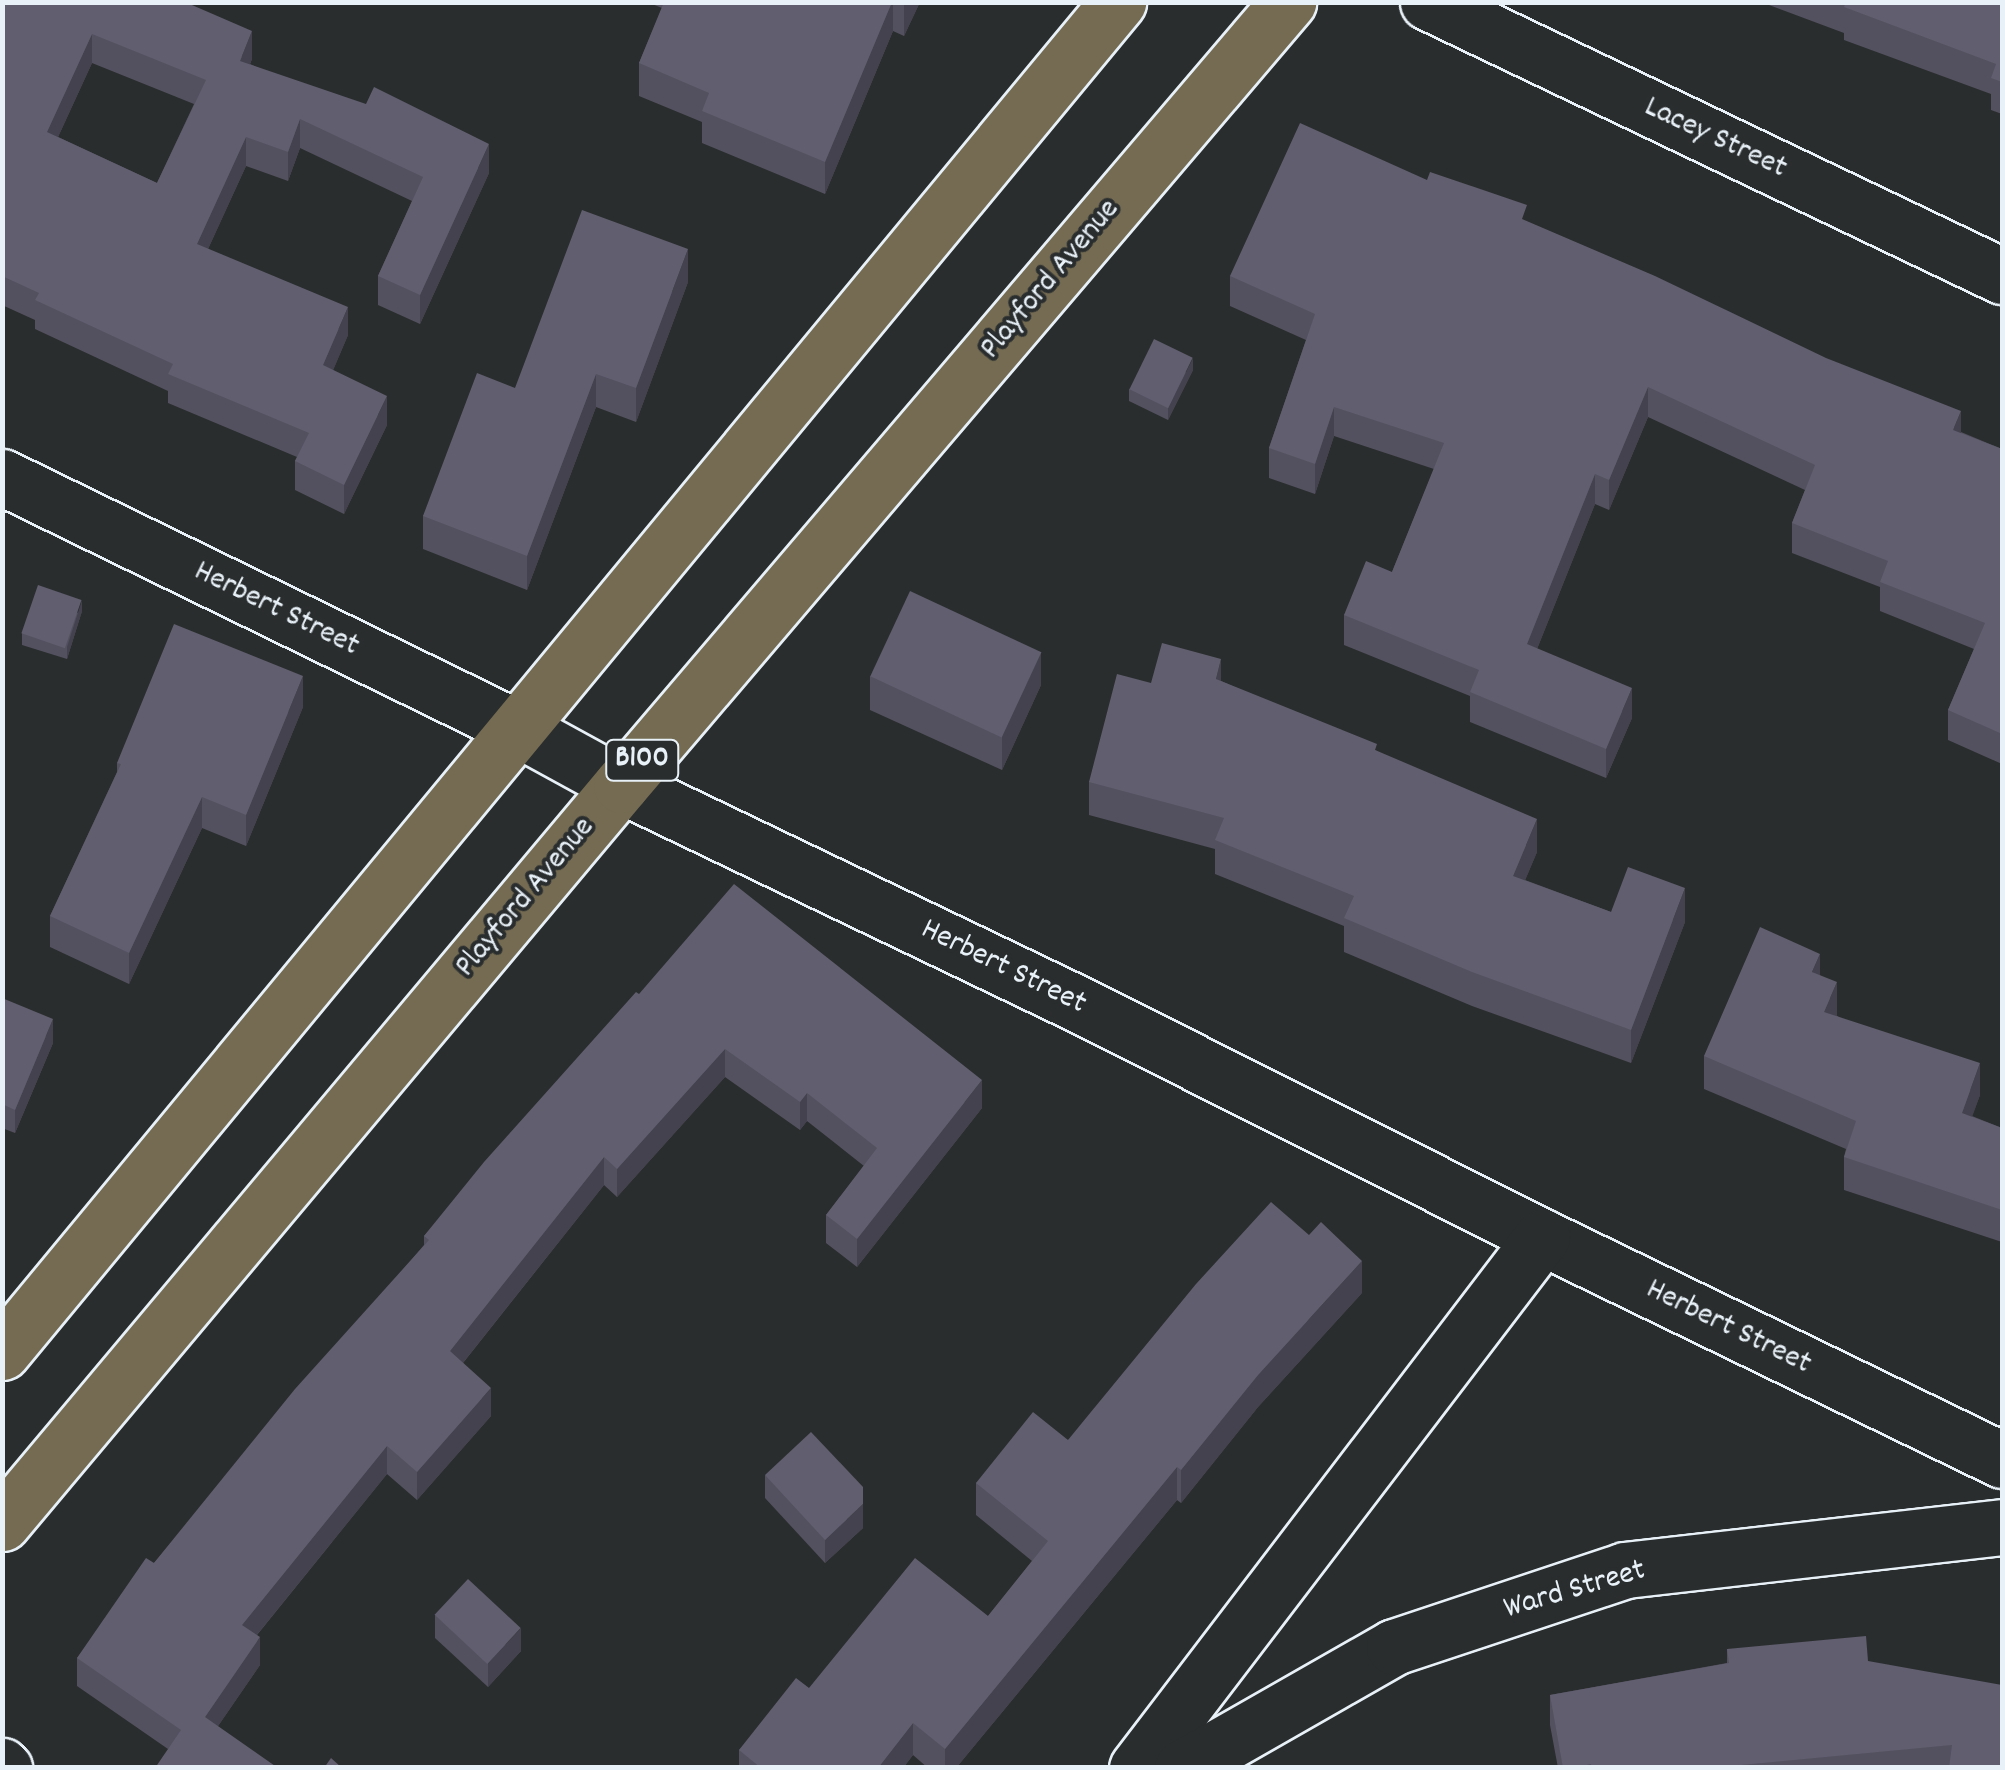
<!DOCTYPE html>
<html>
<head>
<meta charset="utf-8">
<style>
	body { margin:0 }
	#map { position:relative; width:2005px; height:1770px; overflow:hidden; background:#2a2d2e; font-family:Dekko,sans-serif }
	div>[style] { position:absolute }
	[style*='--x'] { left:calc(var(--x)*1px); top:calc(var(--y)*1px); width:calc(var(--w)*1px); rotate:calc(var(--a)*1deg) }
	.roads { filter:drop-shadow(2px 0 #e8f1f8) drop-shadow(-2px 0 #e8f1f8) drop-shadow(0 2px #e8f1f8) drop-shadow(0 -2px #e8f1f8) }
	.minor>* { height:55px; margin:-27.5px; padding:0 27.5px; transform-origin:27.5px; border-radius:27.5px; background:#2a2d2e }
	.highway>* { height:55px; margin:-27.5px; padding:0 27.5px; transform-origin:27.5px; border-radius:27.5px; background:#746b52 }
	.wall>* { inset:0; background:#53515f }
	.shaded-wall>* { inset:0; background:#43424e }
	.building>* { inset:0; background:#605e6f; transform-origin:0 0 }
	span { translate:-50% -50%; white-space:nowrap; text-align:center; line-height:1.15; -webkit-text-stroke:8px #2a2d2e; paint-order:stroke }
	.shield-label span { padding:2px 8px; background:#2a2d2e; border:2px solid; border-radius:8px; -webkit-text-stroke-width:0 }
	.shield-label { font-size:30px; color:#e8f1f8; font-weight:700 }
	.street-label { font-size:32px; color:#e8f1f8 }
	.frame { position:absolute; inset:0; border:5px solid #e8f1f8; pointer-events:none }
</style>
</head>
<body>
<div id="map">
	<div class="roads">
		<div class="minor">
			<div style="--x:1428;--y:2;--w:636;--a:25.52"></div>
			<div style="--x:2;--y:477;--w:571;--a:25.98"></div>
			<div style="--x:515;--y:727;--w:121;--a:28.7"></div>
			<div style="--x:621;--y:785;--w:505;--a:25.6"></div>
			<div style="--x:1076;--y:1003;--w:521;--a:26.66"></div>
			<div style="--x:1542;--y:1237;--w:511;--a:25.86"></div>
			<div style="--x:2;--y:1766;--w:3;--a:45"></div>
			<div style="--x:1137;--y:1768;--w:668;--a:-52.67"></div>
			<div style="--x:1182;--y:1768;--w:244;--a:-29.7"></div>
			<div style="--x:1394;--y:1647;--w:243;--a:-18.4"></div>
			<div style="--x:1625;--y:1570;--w:379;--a:-6.5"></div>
		</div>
		<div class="highway">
			<div style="--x:2;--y:1352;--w:1752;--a:-50.42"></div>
			<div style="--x:2;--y:1523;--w:963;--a:-50.01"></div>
			<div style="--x:621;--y:785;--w:1029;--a:-49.57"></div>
		</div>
	</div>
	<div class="wall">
		<div style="clip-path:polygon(evenodd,2px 2px,252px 59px,250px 64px,489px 173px,420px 324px,378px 305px,378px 276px,412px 201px,300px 148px,288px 181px,246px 166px,208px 249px,348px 335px,333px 370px,387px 425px,344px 514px,295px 490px,295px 461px,297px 457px,168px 403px,168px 391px,35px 329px,35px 320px,2px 305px,2px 2px,92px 63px,194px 104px,157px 183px,58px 137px,92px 63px)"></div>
		<div style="clip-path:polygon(647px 2px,920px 2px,904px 36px,893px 31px,825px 194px,702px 143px,702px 122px,639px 96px,639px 63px,662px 8px)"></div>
		<div style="clip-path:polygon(1761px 2px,2002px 2px,2002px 114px,1991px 110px,1991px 94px,1844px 40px,1844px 33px)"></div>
		<div style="clip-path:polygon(1427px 180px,1527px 222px,1961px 432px,2002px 449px,2002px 764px,1948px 740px,1948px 710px,1974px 649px,1880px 611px,1880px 587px,1792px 553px,1792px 523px,1805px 490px,1648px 417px,1609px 510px,1595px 504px,1537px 649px,1632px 718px,1606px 778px,1470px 722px,1470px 696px,1344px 645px,1344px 615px,1392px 572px,1434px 469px,1334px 436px,1315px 494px,1269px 478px,1269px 448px,1306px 340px,1230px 306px,1230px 276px)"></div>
		<div style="clip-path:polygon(688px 282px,636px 422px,596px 407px,527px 590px,423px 549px,423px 516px,515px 388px)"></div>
		<div style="clip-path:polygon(1193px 370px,1168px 420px,1129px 401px,1129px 389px)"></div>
		<div style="clip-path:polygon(82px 611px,67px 659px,22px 645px,22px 633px)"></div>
		<div style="clip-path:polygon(870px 676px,1041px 685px,1002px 770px,870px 710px)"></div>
		<div style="clip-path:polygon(1221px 681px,1377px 751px,1537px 852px,1525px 880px,1611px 912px,1685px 922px,1631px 1063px,1472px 1006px,1344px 952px,1344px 926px,1215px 874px,1215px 849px,1089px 815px,1089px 782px,1151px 683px)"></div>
		<div style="clip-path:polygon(303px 707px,246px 846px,202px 828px,129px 984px,50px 947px,50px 916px,117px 772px,117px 763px)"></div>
		<div style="clip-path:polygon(1820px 975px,1837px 1016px,1980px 1095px,1972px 1116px,2002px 1128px,2002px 1242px,1844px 1190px,1844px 1157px,1846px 1149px,1704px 1089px,1704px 1056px)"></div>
		<div style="clip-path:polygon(639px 994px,982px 1108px,857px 1267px,826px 1243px,826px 1215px,864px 1166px,807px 1121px,800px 1130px,725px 1077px,617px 1197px,604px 1185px,463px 1363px,491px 1416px,417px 1500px,387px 1474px,257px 1635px,260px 1665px,218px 1726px,168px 1749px,77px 1686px,77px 1658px,154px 1563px,424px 1245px,424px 1236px)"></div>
		<div style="clip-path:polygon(2px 998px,53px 1043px,15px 1133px,2px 1128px)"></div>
		<div style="clip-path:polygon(1362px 1293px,1258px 1407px,1181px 1503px,1177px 1500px,956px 1768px,928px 1768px,913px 1755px,903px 1768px,739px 1768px,739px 1750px,809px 1688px,988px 1616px,1032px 1561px,976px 1515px,976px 1483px,1068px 1440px)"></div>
		<div style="clip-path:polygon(765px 1475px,863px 1528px,825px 1563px,765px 1498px)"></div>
		<div style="clip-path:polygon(435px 1615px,521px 1651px,488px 1687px,435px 1638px)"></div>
		<div style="clip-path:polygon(1727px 1649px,1868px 1661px,2002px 1768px,1558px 1768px,1550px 1725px,1550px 1695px,1727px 1663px)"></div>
	</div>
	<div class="shaded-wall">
		<div style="clip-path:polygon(892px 2px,893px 2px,893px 31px,825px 194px,825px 162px)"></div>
		<div style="clip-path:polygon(904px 2px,920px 2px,904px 36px)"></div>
		<div style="clip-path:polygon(252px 31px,252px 59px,240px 90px,240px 61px)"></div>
		<div style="clip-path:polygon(92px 34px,92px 63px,47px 161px,47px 132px)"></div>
		<div style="clip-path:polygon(300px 119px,300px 148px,288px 181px,288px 152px)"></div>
		<div style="clip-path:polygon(246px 137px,246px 166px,197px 273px,197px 244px)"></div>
		<div style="clip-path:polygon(489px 144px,489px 173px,420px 324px,420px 295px)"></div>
		<div style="clip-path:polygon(688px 249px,688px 282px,636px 422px,636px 388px)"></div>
		<div style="clip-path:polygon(348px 307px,348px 335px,323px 394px,323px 365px)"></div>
		<div style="clip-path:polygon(1193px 358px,1193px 370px,1168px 420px,1168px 408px)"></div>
		<div style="clip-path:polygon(596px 374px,596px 407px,527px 590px,527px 556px)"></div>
		<div style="clip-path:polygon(1648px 387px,1648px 417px,1609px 510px,1609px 480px)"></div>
		<div style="clip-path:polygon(387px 396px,387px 425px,344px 514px,344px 485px)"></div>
		<div style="clip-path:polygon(1334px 407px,1334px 436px,1315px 494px,1315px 464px)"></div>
		<div style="clip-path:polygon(1961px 411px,1961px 441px,1953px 430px)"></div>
		<div style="clip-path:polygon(1595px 474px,1595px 504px,1527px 674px,1527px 644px)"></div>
		<div style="clip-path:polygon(82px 600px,82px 611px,67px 659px,67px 647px)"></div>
		<div style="clip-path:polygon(1041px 652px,1041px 685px,1002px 770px,1002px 736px)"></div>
		<div style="clip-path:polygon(1221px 659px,1221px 693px,1216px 679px)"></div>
		<div style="clip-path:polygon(303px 676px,303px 707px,246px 846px,246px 815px)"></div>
		<div style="clip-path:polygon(1632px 688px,1632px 718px,1606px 778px,1606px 749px)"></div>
		<div style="clip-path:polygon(202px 797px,202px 828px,129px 984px,129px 953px)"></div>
		<div style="clip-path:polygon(1537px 819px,1537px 852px,1513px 909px,1513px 876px)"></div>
		<div style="clip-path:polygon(1685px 888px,1685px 922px,1631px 1063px,1631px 1030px)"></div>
		<div style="clip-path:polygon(1820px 954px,1820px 986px,1812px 972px)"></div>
		<div style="clip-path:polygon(1837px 982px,1837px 1015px,1824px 1044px,1824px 1012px)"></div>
		<div style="clip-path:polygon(53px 1019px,53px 1043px,15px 1133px,15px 1110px)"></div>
		<div style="clip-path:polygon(725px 1049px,725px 1077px,617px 1197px,617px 1169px)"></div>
		<div style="clip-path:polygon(1980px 1063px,1980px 1095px,1962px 1145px,1962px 1113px)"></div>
		<div style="clip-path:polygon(982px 1080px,982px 1108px,857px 1267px,857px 1239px)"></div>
		<div style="clip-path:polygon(807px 1093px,807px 1121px,800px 1130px,800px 1102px)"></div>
		<div style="clip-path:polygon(604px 1157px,604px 1185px,450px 1379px,450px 1351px)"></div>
		<div style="clip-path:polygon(1362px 1261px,1362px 1293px,1258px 1407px,1181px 1503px,1181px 1470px,1258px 1375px)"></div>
		<div style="clip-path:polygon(491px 1388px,491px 1416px,417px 1500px,417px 1472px)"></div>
		<div style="clip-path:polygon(387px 1446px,387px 1474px,242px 1653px,242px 1625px)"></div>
		<div style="clip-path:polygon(1177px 1467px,1177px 1500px,956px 1768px,945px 1768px,945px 1749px)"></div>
		<div style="clip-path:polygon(863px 1504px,863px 1528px,825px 1563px,825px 1540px)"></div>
		<div style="clip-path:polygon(521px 1628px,521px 1651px,488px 1687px,488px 1663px)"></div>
		<div style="clip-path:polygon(260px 1637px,260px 1665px,205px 1745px,205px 1717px)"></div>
		<div style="clip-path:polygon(913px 1723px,913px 1755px,903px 1768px,878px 1768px)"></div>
	</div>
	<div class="building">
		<div style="clip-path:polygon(evenodd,2px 2px,185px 2px,252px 31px,240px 61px,366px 104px,374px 87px,489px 144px,420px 295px,378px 276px,423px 177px,300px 119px,288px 152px,246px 137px,197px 244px,348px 307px,323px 365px,387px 396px,344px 485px,295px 461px,309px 433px,168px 374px,173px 364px,35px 300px,39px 293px,2px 276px,2px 2px,92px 34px,206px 80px,157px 183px,47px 132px,92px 34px)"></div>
		<div style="clip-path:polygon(664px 2px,892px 2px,825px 162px,702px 111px,709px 93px,639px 63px)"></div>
		<div style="clip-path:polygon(1846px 2px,2002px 2px,2002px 82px,1991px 78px,1996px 64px,1844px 7px)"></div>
		<div style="clip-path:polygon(1300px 123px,1427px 180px,1430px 172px,1527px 205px,1522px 219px,1655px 276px,1826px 358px,1961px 411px,1953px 430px,2002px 449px,2002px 734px,1948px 710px,1985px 623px,1880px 582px,1888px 561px,1792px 523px,1815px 465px,1648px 387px,1609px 480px,1595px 474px,1527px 644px,1632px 688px,1606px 749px,1470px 692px,1479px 670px,1344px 615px,1366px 561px,1392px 572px,1444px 443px,1334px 407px,1315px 464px,1269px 448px,1315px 314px,1230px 276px)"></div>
		<div style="clip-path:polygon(582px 210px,688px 249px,636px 388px,596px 374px,527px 556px,423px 516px,477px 373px,515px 388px)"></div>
		<div style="left:1154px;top:339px;width:43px;height:56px;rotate:26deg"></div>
		<div style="left:38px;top:585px;width:46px;height:51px;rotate:19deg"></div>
		<div style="left:910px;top:591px;width:145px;height:94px;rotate:25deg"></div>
		<div style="clip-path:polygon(174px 624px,303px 676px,246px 815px,202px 797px,129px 953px,50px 916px,121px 764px,117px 763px)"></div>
		<div style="clip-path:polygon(1162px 643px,1221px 659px,1216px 679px,1377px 744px,1375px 750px,1537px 819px,1513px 876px,1611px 912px,1628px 867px,1685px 888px,1631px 1030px,1472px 972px,1344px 918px,1354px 896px,1215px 840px,1224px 818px,1089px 782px,1117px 674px,1151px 683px)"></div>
		<div style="clip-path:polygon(734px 884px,982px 1080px,857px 1239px,826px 1215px,877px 1148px,807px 1093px,800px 1102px,725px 1049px,617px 1169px,604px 1157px,450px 1351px,491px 1388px,417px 1472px,387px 1446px,242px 1625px,260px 1637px,205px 1717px,278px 1768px,155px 1768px,181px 1730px,77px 1658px,146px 1558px,154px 1563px,295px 1389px,429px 1240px,424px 1236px,484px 1162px,636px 992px,639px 994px)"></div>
		<div style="clip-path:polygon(1760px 927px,1820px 954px,1812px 972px,1837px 982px,1824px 1012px,1980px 1063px,1962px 1113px,2002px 1128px,2002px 1210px,1844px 1157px,1856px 1121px,1704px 1056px)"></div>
		<div style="clip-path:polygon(2px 998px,53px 1019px,15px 1110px,2px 1104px)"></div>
		<div style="clip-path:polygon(1271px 1202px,1309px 1235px,1321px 1222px,1362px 1261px,1258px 1375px,1181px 1470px,1177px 1467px,945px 1749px,913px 1723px,878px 1768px,761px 1768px,739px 1750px,796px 1678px,809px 1688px,915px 1558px,988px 1616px,1048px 1541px,976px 1483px,1033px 1412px,1068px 1440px,1196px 1284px)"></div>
		<div style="clip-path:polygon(811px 1432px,863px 1487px,863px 1504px,825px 1540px,765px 1475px)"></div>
		<div style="left:468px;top:1579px;width:72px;height:49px;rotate:43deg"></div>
		<div style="clip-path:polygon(1866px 1636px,1868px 1661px,2002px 1685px,2002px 1768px,1949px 1768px,1952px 1745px,1710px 1768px,1592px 1768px,1591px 1764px,1573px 1768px,1563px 1768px,1550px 1695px,1729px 1663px,1727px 1649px)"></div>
		<div style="clip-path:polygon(331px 1758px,342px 1768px,324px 1768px)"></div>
	</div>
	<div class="shield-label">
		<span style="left:642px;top:760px">B100</span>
	</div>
	<div class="street-label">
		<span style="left:1715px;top:139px;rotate:25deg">Lacey Street</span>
		<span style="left:1051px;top:280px;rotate:-50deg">Playford Avenue</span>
		<span style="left:276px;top:610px;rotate:26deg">Herbert Street</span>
		<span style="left:526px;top:898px;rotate:-50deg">Playford Avenue</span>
		<span style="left:1003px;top:968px;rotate:26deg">Herbert Street</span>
		<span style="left:1728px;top:1328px;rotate:26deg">Herbert Street</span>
		<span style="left:1575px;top:1591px;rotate:-16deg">Ward Street</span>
	</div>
	<div class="frame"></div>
</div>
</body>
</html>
